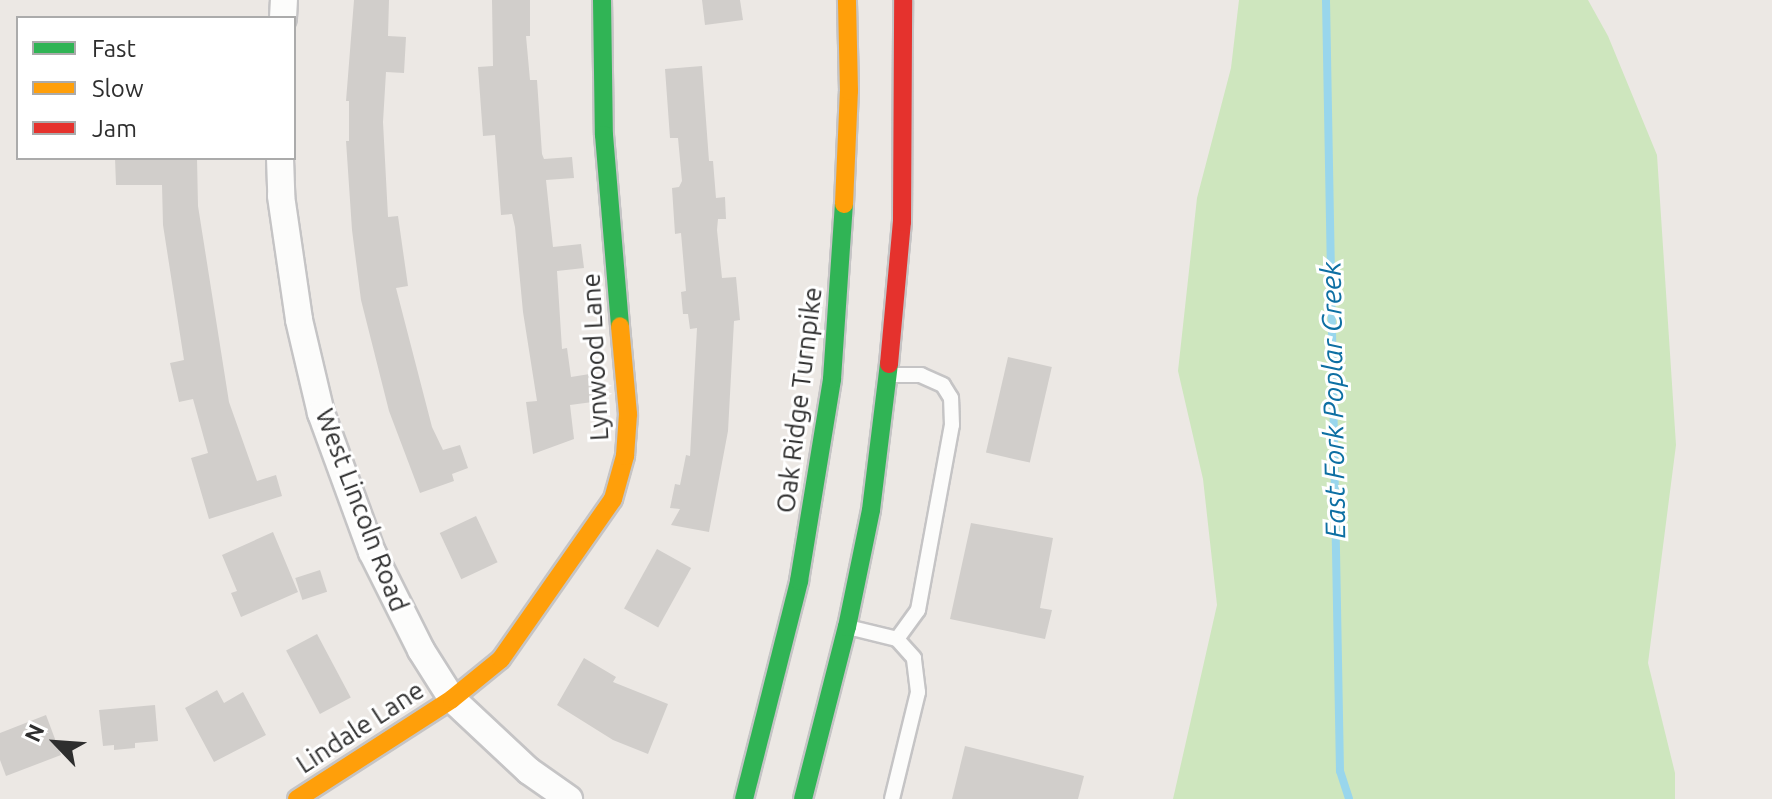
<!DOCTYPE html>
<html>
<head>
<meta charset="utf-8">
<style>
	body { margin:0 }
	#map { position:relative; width:1772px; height:799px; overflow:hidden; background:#ece8e4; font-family:Ubuntu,sans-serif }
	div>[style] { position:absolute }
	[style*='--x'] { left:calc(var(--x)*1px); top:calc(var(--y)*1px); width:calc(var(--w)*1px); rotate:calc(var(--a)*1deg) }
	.green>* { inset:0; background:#cee6be }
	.stream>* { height:8px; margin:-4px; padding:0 4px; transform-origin:4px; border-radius:4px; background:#99d6ec }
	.building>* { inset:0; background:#d1cecb; transform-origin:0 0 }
	.roads { filter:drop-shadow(2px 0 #c5c4c5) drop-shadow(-2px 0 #c5c4c5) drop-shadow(0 2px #c5c4c5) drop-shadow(0 -2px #c5c4c5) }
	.lane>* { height:14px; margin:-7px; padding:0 7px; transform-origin:7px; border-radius:7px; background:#fcfcfb }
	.street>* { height:26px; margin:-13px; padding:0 13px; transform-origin:13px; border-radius:13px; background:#fcfcfb }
	.fast>* { height:18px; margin:-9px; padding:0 9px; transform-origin:9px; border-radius:9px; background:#30b455 }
	.slow>* { height:18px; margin:-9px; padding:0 9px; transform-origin:9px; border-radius:9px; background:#ff9f0a }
	.jam>* { height:18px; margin:-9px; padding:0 9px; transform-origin:9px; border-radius:9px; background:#e5322d }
	span { translate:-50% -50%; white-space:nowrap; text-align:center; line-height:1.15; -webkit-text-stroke:6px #fff; paint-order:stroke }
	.street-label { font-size:26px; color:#2e2e2e }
	.water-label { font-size:28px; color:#0d6fa3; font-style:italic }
	.legend { position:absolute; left:16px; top:16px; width:280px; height:144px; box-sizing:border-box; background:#fff; border:2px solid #ababab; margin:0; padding:10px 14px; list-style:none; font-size:24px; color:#2e2e2e }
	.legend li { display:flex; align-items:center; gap:16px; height:40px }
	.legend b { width:40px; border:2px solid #ababab }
	.north { position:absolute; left:16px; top:703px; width:80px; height:80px; -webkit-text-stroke:6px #fff; paint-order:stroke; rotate:295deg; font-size:22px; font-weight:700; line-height:32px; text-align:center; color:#2e2e2e }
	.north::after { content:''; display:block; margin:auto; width:28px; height:36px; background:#2e2e2e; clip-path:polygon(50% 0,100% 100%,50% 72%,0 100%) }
</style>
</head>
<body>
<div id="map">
	<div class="green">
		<div style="clip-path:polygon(1239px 0,1588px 0,1608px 36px,1657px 155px,1676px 445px,1648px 663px,1675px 773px,1675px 799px,1173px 799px,1217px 605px,1203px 479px,1178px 371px,1197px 198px,1231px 68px)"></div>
	</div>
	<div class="stream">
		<div style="--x:1326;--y:0;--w:771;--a:88.96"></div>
		<div style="--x:1340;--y:771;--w:29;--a:72"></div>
	</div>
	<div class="building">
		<div style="clip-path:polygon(354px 0,389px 0,388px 36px,406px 37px,404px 73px,386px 72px,383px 122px,388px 217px,398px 216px,408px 286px,396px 288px,432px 427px,443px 450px,460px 445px,468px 468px,452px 474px,454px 481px,420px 493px,389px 411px,361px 300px,352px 230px,346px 141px,349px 141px,349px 101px,346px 101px)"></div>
		<div style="clip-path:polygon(492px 0,530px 0,530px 36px,526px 36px,530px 80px,537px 80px,542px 154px,544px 159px,572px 157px,574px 178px,546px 180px,553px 247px,581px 244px,584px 268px,557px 271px,562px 349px,567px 348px,571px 377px,596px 373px,600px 401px,570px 405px,574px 439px,533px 454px,526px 402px,537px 401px,523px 312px,515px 227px,512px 214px,501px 215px,495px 135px,483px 136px,478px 67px,493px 66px)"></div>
		<div style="clip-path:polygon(702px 0,740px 0,743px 20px,705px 25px)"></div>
		<div style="clip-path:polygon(702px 66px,709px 161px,713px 161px,716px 198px,725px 197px,726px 219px,718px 219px,717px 230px,722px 278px,736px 277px,740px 320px,734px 321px,728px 431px,709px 532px,671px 525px,680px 509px,670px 508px,675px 484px,680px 485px,686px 455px,690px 456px,697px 328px,690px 329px,688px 314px,683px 314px,681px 292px,686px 291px,681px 233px,675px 234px,672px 188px,679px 187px,682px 181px,678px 138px,670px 138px,665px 69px)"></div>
		<div style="clip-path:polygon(115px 158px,197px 158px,198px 206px,229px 402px,257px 481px,276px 475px,282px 496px,209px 519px,191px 458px,208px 453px,193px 399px,179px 402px,170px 363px,184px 360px,163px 225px,162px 185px,116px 185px)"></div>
		<div style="left:1008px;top:357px;width:45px;height:98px;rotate:13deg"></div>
		<div style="left:476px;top:516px;width:51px;height:40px;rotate:65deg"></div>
		<div style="clip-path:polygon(971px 523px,1053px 538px,1040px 608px,1052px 610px,1045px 639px,950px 619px)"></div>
		<div style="clip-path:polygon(273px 532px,298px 592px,241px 617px,231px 593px,237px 591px,222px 555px)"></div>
		<div style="left:657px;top:549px;width:39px;height:68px;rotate:29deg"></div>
		<div style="left:320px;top:570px;width:23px;height:26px;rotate:72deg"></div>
		<div style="left:317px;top:634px;width:72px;height:35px;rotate:62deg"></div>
		<div style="clip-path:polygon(584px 658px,616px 677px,613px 682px,668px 704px,648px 754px,613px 740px,557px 705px)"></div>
		<div style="clip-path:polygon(217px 690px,224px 703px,243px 692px,266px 735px,214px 762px,185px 708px)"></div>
		<div style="clip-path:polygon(155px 705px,158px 741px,135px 743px,135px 748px,114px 750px,114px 745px,103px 746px,99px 710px)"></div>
		<div style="clip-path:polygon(46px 715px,61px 755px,6px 776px,0 760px,0 733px)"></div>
		<div style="clip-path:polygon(965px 746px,1084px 776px,1078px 799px,952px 799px)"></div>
	</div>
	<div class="roads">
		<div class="lane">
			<div style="--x:852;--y:628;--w:46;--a:13.7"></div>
			<div style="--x:892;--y:799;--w:110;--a:-76.3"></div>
			<div style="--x:918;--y:692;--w:34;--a:-97"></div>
			<div style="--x:914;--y:658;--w:25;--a:-132"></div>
			<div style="--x:897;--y:639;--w:36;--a:-54"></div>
			<div style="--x:918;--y:610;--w:188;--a:-79.6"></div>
			<div style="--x:952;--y:425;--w:27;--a:-92"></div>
			<div style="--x:951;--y:398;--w:15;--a:-122"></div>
			<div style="--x:943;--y:385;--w:24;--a:-156"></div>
			<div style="--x:921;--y:375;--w:27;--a:180"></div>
		</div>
		<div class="street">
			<div style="--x:283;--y:18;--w:18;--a:-87"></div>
			<div style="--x:280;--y:158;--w:38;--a:88"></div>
			<div style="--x:281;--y:196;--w:125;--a:81.7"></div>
			<div style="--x:299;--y:320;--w:96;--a:76.7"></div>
			<div style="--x:321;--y:413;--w:148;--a:69.9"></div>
			<div style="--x:372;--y:552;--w:110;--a:63.4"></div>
			<div style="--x:421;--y:650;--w:58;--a:57.7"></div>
			<div style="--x:452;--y:699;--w:105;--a:43.1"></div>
			<div style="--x:529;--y:771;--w:49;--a:35"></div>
		</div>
		<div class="fast">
			<div style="--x:602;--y:0;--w:135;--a:89.2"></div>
			<div style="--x:604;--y:135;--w:192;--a:85.2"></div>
			<div style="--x:744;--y:799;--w:225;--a:-75.8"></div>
			<div style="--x:799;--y:581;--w:205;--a:-80.7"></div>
			<div style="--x:832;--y:379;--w:175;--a:-86.1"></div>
			<div style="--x:803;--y:799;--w:178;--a:-75.7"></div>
			<div style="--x:847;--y:627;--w:119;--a:-78.4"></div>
			<div style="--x:871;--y:510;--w:147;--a:-83"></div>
		</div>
		<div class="slow">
			<div style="--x:844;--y:204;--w:113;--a:-87.5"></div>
			<div style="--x:849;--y:91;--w:91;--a:-91.3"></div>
			<div style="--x:297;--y:799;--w:184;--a:-32.8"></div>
			<div style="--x:452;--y:699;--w:63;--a:-39.2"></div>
			<div style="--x:501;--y:659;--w:195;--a:-55"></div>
			<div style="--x:613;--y:499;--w:45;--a:-74.4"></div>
			<div style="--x:625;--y:456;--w:42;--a:-85.9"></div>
			<div style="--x:628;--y:414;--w:88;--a:-95.2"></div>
		</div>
		<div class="jam">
			<div style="--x:889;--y:364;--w:143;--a:-84.8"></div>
			<div style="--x:902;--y:222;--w:222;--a:-89.7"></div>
		</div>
	</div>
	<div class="street-label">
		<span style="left:595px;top:357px;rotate:-93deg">Lynwood Lane</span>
		<span style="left:799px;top:400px;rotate:-83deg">Oak Ridge Turnpike</span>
		<span style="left:362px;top:510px;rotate:69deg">West Lincoln Road</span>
		<span style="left:360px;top:727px;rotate:-33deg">Lindale Lane</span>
	</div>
	<div class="water-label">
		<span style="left:1333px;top:400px;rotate:-91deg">East Fork Poplar Creek</span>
	</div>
	<ul class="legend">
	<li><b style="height:10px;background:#30b455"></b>Fast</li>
	<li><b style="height:10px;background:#ff9f0a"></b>Slow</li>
	<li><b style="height:10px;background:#e5322d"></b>Jam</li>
	</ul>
	<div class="north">N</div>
</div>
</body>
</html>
